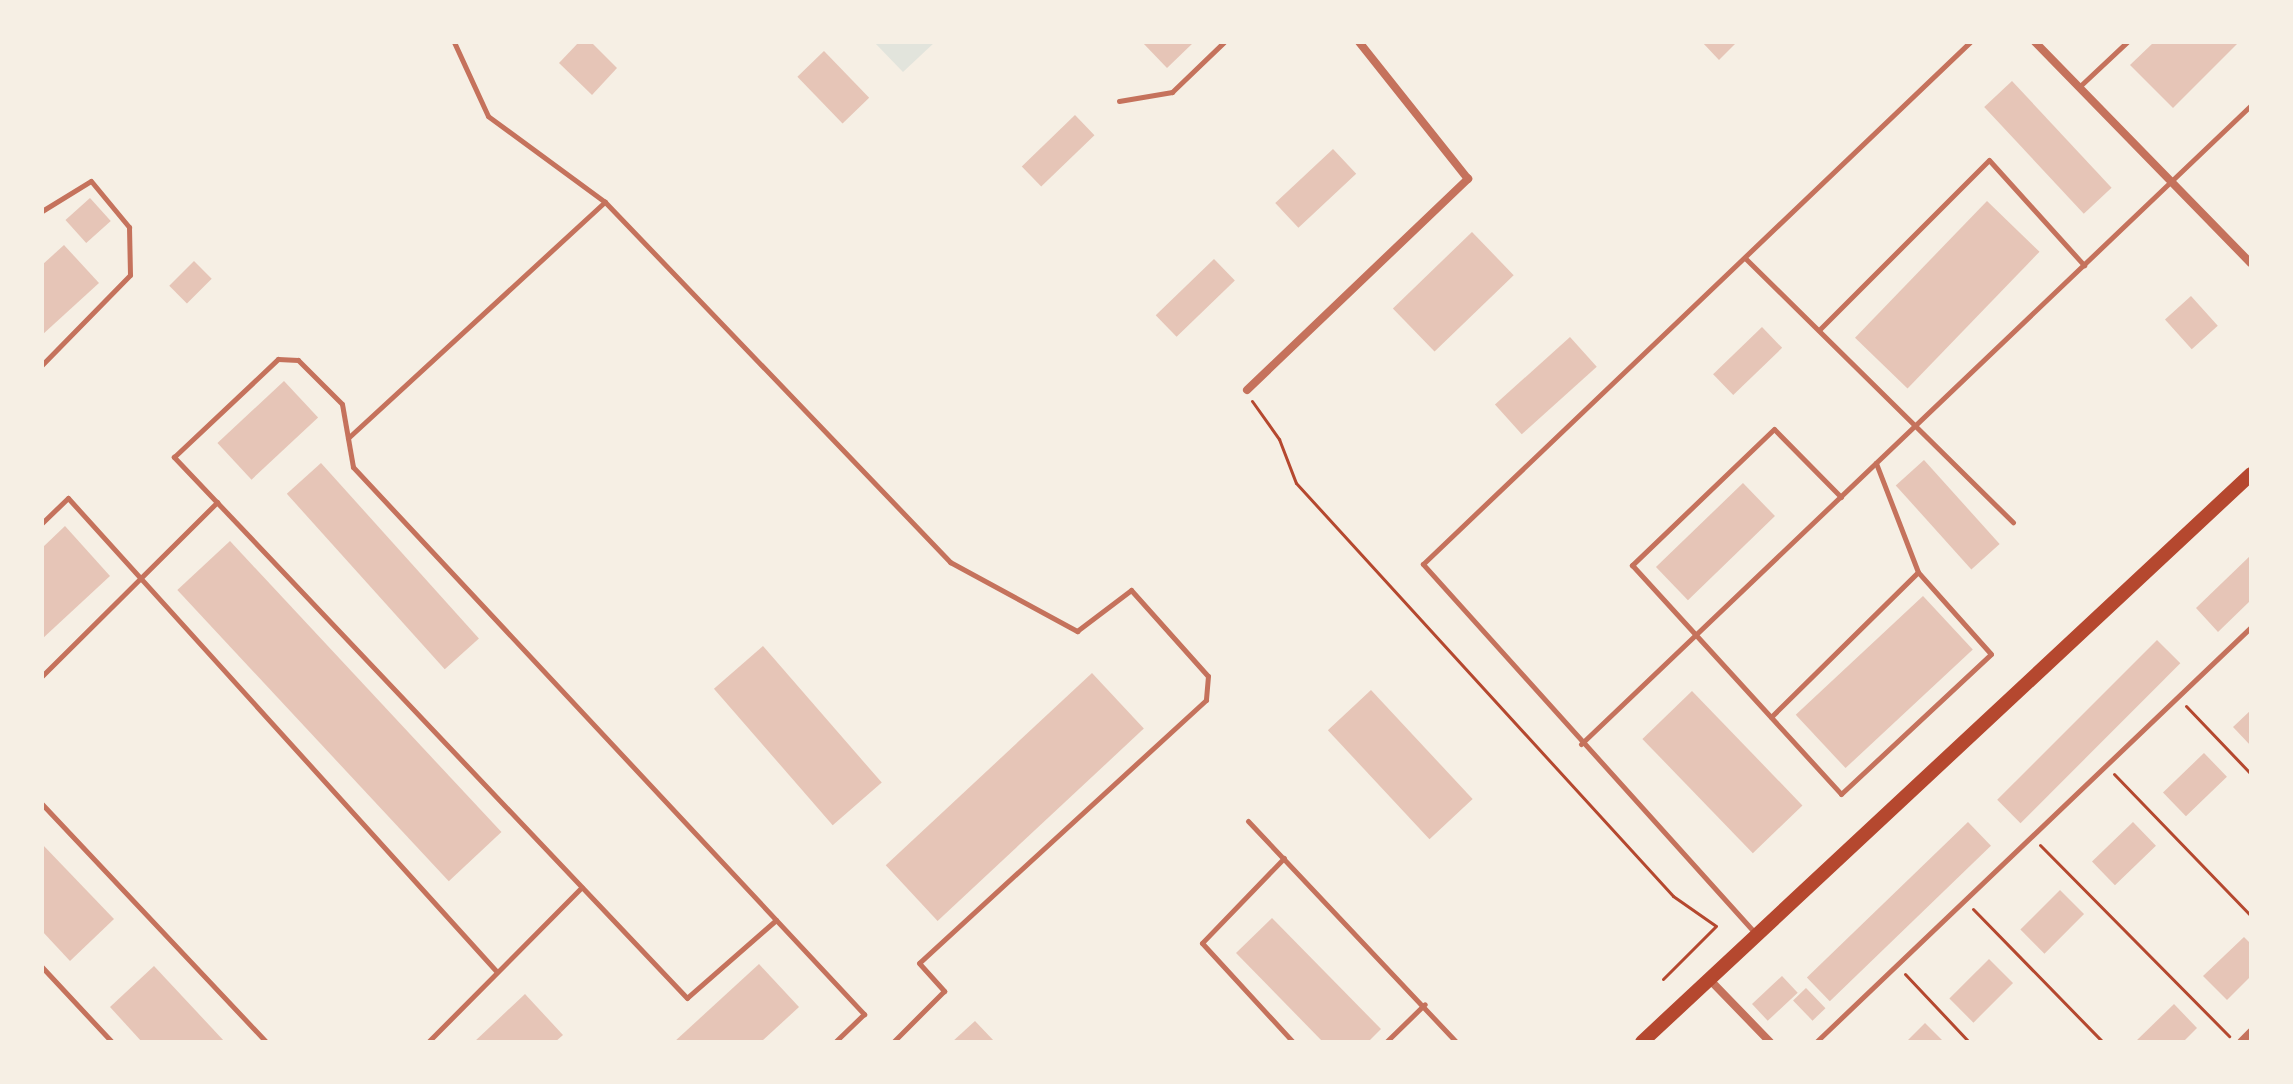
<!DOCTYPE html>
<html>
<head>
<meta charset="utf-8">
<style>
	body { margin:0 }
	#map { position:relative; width:2293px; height:1084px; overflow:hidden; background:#f6efe4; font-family:"DejaVu Sans",sans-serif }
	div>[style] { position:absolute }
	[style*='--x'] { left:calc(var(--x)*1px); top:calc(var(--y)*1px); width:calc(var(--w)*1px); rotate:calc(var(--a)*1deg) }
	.green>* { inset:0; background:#e2e4dc }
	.building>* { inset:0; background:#e6c5b7; transform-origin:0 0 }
	.path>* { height:3px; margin:-1.5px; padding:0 1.5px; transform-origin:1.5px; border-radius:1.5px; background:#b5482f }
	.service>* { height:5px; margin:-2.5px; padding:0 2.5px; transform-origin:2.5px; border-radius:2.5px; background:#c5725c }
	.minor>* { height:8px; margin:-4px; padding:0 4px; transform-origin:4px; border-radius:4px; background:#c5725c }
	.secondary>* { height:14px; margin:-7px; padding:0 7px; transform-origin:7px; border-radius:7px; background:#b5482f }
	span { translate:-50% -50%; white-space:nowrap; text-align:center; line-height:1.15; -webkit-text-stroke:7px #f6efe4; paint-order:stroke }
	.frame { position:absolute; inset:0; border:44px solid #f6efe4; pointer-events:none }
</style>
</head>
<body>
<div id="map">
	<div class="green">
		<div style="clip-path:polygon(874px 42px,935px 42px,903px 72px)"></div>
	</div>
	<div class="building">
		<div style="clip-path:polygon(579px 42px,591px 42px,617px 68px,592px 95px,559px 63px)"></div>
		<div style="clip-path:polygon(1142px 42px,1194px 42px,1167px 68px)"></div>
		<div style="clip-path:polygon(1702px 42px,1737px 42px,1719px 60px)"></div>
		<div style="clip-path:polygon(2154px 42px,2239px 42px,2173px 108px,2130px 65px)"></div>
		<div style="left:824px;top:51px;width:65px;height:37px;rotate:46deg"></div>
		<div style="left:2012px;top:81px;width:146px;height:38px;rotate:47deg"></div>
		<div style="left:1075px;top:115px;width:28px;height:74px;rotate:46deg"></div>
		<div style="left:1333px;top:149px;width:34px;height:79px;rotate:47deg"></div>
		<div style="left:90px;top:198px;width:31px;height:33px;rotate:48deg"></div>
		<div style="left:1987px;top:201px;width:73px;height:190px;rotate:44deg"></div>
		<div style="left:1472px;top:232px;width:60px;height:110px;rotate:46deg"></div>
		<div style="clip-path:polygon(64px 245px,99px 283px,42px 335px,42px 265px)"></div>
		<div style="left:1214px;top:259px;width:30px;height:81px;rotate:46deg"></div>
		<div style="left:194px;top:261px;width:25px;height:35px;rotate:45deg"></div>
		<div style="left:2191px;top:296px;width:40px;height:35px;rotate:48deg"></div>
		<div style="left:1762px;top:327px;width:29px;height:68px;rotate:46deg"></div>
		<div style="left:1570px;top:337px;width:40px;height:101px;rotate:48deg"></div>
		<div style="left:284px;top:381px;width:50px;height:91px;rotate:47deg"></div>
		<div style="left:1924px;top:460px;width:113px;height:38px;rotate:48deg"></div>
		<div style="left:321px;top:463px;width:236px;height:46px;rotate:48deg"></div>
		<div style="left:1743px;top:483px;width:46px;height:121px;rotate:46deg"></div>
		<div style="clip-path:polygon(65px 526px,110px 576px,42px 639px,42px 548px)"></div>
		<div style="left:230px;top:541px;width:398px;height:72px;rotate:47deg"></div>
		<div style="clip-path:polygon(2251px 555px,2251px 600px,2218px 632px,2196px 608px)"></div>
		<div style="left:1923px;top:596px;width:73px;height:174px;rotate:47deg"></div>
		<div style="left:2157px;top:640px;width:33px;height:226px;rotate:45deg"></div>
		<div style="left:763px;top:646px;width:181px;height:65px;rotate:49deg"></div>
		<div style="left:1092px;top:673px;width:76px;height:282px;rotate:47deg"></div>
		<div style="left:1371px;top:690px;width:149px;height:59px;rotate:47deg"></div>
		<div style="left:1692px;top:691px;width:159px;height:69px;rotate:46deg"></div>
		<div style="clip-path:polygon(2251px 710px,2251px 746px,2233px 727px)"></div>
		<div style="left:2204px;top:753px;width:33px;height:57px;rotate:46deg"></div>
		<div style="left:1968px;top:822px;width:33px;height:224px;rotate:46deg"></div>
		<div style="left:2133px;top:822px;width:33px;height:57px;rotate:46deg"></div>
		<div style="clip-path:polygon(42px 844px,114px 919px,70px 961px,42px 931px)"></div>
		<div style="left:2060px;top:890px;width:34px;height:56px;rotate:45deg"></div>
		<div style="clip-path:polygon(1272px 918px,1381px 1029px,1368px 1042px,1323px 1042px,1236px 953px)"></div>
		<div style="clip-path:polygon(2244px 937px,2251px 944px,2251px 976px,2227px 1000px,2203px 976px)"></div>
		<div style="left:1989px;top:959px;width:34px;height:56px;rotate:45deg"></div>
		<div style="clip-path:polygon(759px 964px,799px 1007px,761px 1042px,674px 1042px)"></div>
		<div style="clip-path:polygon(154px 966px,225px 1042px,142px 1042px,110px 1007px)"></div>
		<div style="left:1782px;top:976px;width:23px;height:41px;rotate:47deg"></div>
		<div style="left:1806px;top:988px;width:28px;height:18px;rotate:46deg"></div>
		<div style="clip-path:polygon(525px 994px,563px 1035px,555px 1042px,474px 1042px)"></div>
		<div style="clip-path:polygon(2174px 1004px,2197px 1028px,2183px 1042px,2135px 1042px)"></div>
		<div style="clip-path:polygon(975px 1021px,995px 1042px,952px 1042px)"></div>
		<div style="clip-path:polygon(1925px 1023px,1944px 1042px,1906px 1042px)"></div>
	</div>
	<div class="path">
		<div style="--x:1252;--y:401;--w:47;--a:54.6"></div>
		<div style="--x:1279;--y:439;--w:47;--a:68.9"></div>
		<div style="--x:1296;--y:483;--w:559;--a:47.61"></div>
		<div style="--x:1673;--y:896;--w:52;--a:34.9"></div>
		<div style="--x:1716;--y:926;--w:75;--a:135"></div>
		<div style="--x:2186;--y:706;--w:94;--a:46.3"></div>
		<div style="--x:2114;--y:774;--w:197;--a:46"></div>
		<div style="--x:2040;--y:845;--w:269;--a:45.3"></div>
		<div style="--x:1973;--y:909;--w:186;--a:45.7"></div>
		<div style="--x:1905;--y:974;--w:93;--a:46.7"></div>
	</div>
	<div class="service">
		<div style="--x:2079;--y:87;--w:66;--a:-43.2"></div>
		<div style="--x:1119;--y:101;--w:54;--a:-9.6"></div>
		<div style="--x:1172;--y:92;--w:72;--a:-43.9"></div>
		<div style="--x:605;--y:202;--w:499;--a:46.2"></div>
		<div style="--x:950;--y:562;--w:145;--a:28.5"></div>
		<div style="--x:1077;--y:631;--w:68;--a:-37.2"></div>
		<div style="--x:1131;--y:590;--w:115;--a:48.2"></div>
		<div style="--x:1208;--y:676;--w:24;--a:95"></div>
		<div style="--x:1206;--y:700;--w:389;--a:137.5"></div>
		<div style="--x:919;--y:963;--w:38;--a:48"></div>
		<div style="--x:944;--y:991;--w:72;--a:135"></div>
		<div style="--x:42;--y:211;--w:57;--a:-31.5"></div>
		<div style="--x:91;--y:181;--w:60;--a:50.4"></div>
		<div style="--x:129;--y:227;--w:48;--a:88.8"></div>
		<div style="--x:130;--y:275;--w:126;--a:134.4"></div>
		<div style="--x:1746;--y:259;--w:375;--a:44.6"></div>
		<div style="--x:1819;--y:330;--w:240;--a:-45"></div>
		<div style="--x:1989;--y:160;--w:142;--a:47.9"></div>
		<div style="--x:348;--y:438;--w:349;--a:-42.6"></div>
		<div style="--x:605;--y:202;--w:145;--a:-143.7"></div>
		<div style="--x:488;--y:116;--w:81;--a:-114.7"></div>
		<div style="--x:1841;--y:497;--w:95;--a:-134.6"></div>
		<div style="--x:1774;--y:429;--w:197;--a:136.2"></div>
		<div style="--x:1632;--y:565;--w:310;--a:47.6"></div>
		<div style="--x:1841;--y:794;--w:205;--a:-43"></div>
		<div style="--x:1991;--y:654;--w:110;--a:-131.7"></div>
		<div style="--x:1918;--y:572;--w:117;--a:-111.1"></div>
		<div style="--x:42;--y:523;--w:36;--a:-44"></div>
		<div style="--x:68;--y:498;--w:639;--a:47.85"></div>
		<div style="--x:42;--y:676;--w:247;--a:-44.8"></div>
		<div style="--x:1771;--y:717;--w:206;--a:-44.6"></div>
		<div style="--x:1581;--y:744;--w:926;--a:-43.64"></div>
		<div style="--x:42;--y:804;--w:327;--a:46.7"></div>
		<div style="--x:1248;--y:821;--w:303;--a:46.7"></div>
		<div style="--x:1284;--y:858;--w:118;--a:134"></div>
		<div style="--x:1202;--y:943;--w:134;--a:47.4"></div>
		<div style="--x:776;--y:920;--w:118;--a:138.8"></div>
		<div style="--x:687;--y:998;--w:746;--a:-133.48"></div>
		<div style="--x:174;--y:457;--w:143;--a:-43.3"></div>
		<div style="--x:278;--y:359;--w:20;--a:3"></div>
		<div style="--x:298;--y:360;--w:62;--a:45"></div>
		<div style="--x:342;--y:404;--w:64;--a:80.1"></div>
		<div style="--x:353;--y:467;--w:749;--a:46.95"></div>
		<div style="--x:864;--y:1014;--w:40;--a:136"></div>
		<div style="--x:1756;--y:934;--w:498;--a:-132"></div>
		<div style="--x:1423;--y:564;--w:756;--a:-43.66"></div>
		<div style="--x:42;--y:967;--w:103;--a:47"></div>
		<div style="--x:428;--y:1042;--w:218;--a:-45.2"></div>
		<div style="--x:1386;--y:1042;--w:54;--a:-44.3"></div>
		<div style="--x:1816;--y:1042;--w:601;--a:-43.65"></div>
	</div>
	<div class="minor">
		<div style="--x:2035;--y:42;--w:309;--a:45.7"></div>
		<div style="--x:1247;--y:390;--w:306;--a:-43.7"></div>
		<div style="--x:1468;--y:179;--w:175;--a:-128.5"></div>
		<div style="--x:1709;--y:979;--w:88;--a:45.9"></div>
		<div style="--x:2241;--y:1042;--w:14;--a:-45"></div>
	</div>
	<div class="secondary">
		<div style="--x:1642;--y:1042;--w:833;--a:-43"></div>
	</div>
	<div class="frame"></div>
</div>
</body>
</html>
